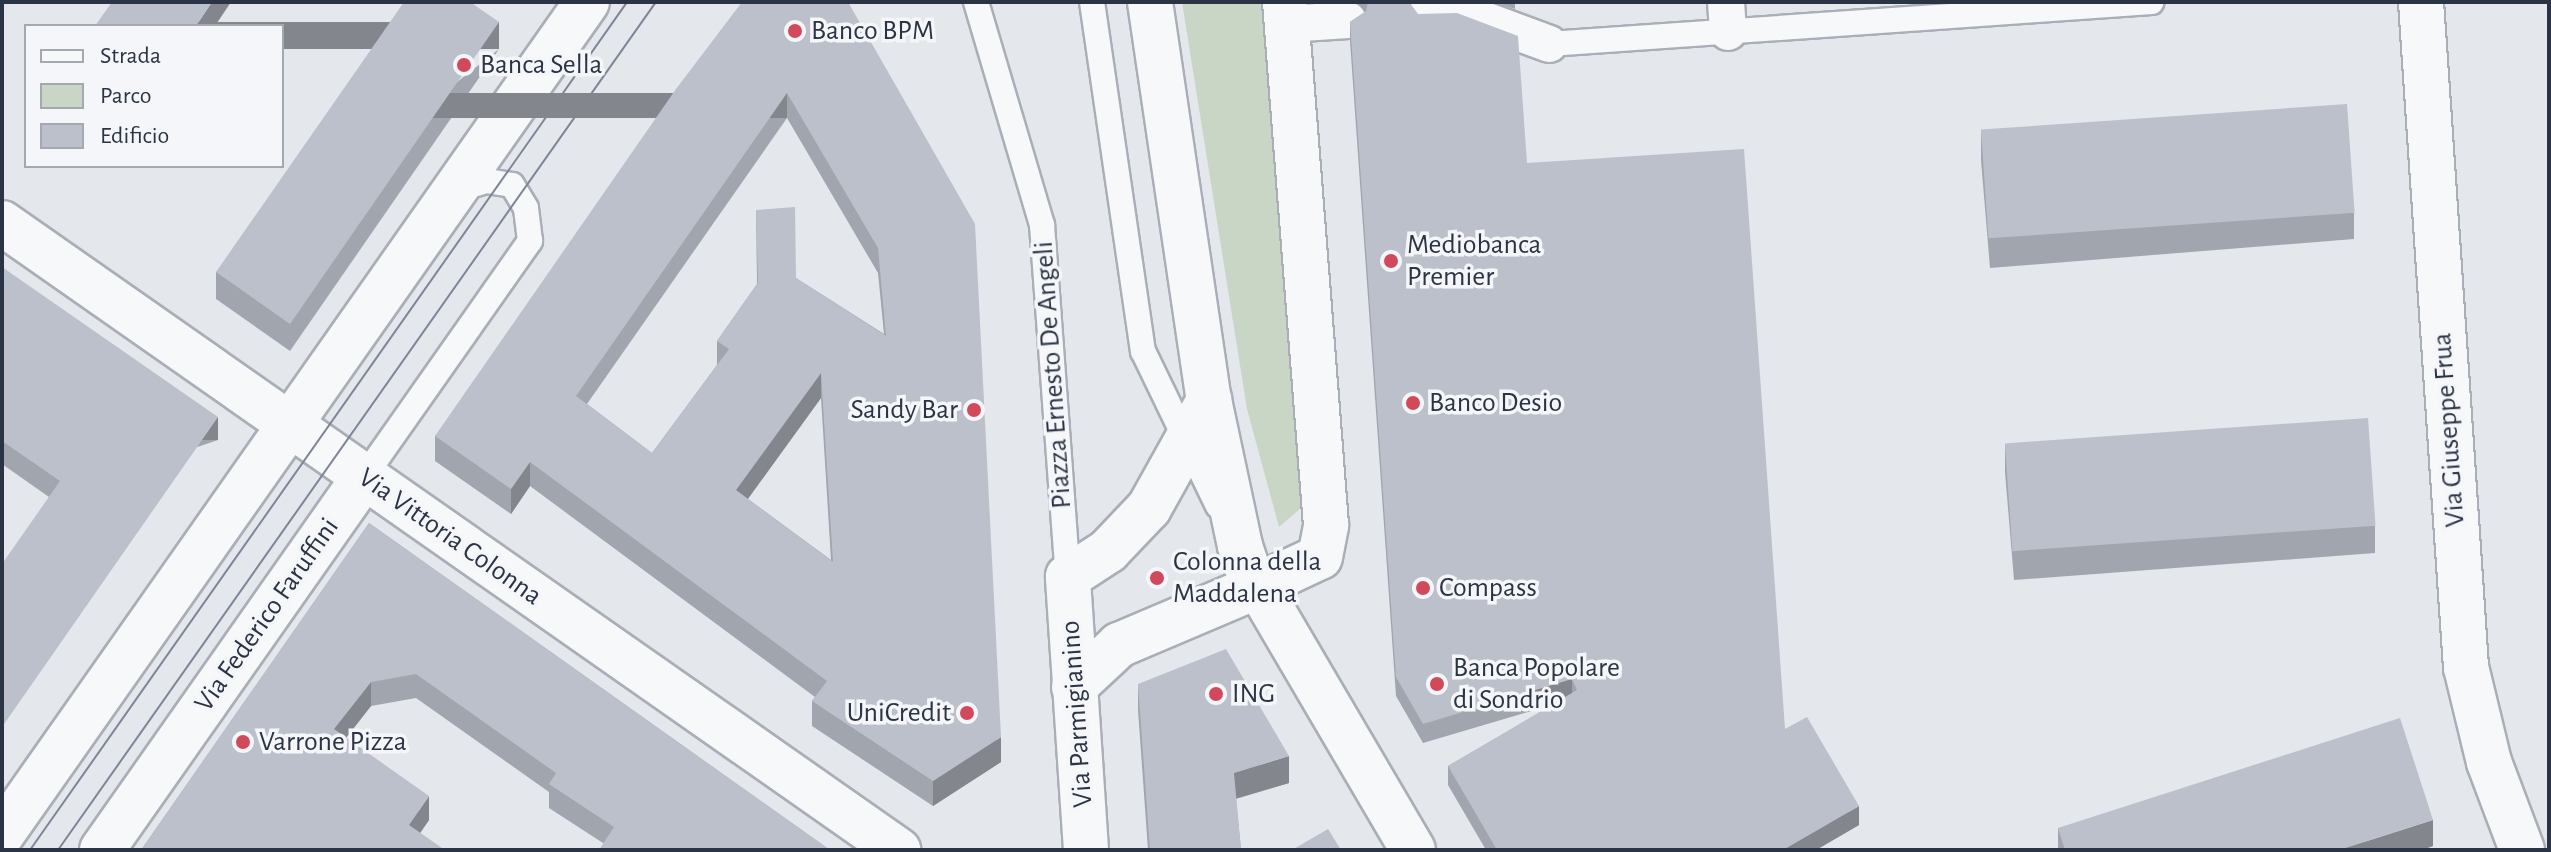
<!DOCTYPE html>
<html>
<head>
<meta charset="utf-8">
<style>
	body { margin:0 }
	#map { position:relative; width:2551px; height:852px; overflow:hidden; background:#e4e7ec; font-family:"Alegreya Sans",sans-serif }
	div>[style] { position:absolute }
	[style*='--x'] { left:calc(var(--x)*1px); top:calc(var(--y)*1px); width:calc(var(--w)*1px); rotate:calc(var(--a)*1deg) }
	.green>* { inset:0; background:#c9d6c5 }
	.roads { filter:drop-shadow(2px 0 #a9aeb7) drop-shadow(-2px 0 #a9aeb7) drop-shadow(0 2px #a9aeb7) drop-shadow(0 -2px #a9aeb7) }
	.service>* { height:24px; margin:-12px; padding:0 12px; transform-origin:12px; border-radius:12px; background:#f7f8fa }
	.pedestrian>* { height:36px; margin:-18px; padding:0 18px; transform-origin:18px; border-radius:18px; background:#f7f8fa }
	.minor>* { height:44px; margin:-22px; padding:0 22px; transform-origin:22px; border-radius:22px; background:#f7f8fa }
	.tertiary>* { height:44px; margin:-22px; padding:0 22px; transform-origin:22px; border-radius:22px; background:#f7f8fa }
	.tram>* { height:2px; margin:-1px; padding:0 1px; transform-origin:1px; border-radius:1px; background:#7d8696 }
	.wall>* { inset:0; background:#a1a5ae }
	.shaded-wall>* { inset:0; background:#83868d; transform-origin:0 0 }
	.building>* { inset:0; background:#bbc0ca; transform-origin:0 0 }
	.dots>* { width:22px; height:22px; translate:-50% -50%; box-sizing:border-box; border:4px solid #f4f6f9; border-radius:50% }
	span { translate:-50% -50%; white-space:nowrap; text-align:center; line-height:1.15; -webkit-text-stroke:7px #f4f6f9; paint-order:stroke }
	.poi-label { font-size:28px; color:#2b3445 }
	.left { translate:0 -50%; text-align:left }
	.right { translate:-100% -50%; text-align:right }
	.street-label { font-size:28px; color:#2b3445 }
	.frame { position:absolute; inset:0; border:4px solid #2b3445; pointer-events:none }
	.legend { position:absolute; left:24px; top:24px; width:260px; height:144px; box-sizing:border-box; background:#f4f6f9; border:2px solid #a4a8b1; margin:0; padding:10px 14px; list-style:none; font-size:24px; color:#2b3445 }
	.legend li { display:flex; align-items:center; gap:16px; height:40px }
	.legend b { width:40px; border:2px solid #a4a8b1 }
</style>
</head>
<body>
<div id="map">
	<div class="green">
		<div style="clip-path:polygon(1182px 2px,1273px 2px,1308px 502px,1279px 527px,1247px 409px)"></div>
	</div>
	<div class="roads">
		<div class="service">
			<div style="--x:976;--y:2;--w:233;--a:73.5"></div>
			<div style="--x:1042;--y:225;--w:353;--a:85.8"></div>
			<div style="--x:1092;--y:2;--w:353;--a:81.7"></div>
			<div style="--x:1143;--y:351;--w:172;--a:64.2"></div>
			<div style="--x:1549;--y:44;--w:604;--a:-3.98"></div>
			<div style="--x:364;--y:477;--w:289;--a:-54.9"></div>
			<div style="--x:530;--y:241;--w:33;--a:-97"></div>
			<div style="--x:526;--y:208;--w:27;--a:-121"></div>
			<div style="--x:512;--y:185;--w:26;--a:-171"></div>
			<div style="--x:486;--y:181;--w:30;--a:163"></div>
		</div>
		<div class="pedestrian">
			<div style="--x:1726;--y:2;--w:30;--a:86"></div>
			<div style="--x:1426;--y:14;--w:34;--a:-5"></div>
			<div style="--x:1460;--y:11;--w:95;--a:20.3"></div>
			<div style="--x:1287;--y:24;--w:61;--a:-3.8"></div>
		</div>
		<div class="minor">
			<div style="--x:2421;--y:2;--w:667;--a:86.13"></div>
			<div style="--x:2466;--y:667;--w:98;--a:76.4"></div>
			<div style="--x:2489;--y:762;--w:94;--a:69.4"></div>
			<div style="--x:2;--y:223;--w:1094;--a:34.98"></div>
			<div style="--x:1258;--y:586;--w:68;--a:-25.1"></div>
			<div style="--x:1320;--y:557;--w:33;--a:-79"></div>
			<div style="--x:1326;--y:525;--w:525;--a:-94.48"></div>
			<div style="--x:2;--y:834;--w:1017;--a:-54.89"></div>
			<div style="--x:102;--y:850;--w:456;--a:-54.9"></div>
		</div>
		<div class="tertiary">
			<div style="--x:1150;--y:2;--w:402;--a:81.6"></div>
			<div style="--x:1209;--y:400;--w:149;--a:78"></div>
			<div style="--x:1240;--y:546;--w:22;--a:72"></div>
			<div style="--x:1247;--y:567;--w:328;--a:59.6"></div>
			<div style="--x:1074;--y:687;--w:62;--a:-43"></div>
			<div style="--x:1119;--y:645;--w:151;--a:-23"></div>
			<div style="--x:1086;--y:850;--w:274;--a:-93.8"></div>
			<div style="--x:1068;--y:577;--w:48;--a:-33"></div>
			<div style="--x:1108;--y:551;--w:59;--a:-46.4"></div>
			<div style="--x:1149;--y:508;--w:124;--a:-60.9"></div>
		</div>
	</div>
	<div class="tram">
		<div style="--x:30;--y:850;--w:1037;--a:-54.85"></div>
		<div style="--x:58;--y:850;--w:1038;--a:-54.81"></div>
	</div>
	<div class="wall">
		<div style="clip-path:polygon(evenodd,848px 2px,1001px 762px,933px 806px,812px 726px,812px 701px,815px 697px,530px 486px,511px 514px,435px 461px,435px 436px,848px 2px,787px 118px,878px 273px,884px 334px,796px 278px,756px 210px,757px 284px,717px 341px,717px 365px,652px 453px,587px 404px,787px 118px,848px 2px,821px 398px,831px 560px,748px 499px,821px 398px)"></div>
		<div style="clip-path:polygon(1358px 2px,1412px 2px,1411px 5px,1527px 163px,1785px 729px,1859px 825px,1816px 850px,1486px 850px,1448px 785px,1448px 766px,1555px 704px,1423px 743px,1396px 696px,1350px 41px,1350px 22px,1365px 12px)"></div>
		<div style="clip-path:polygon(1494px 2px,1515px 2px,1515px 9px)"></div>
		<div style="clip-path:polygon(499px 49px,290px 351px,216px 299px,216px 272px)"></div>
		<div style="clip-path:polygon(1981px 133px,2354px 213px,2354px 239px,1990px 268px,1981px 160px)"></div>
		<div style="clip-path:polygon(2px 267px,218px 440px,49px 497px,2px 464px)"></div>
		<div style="clip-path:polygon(2005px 445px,2375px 526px,2375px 553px,2014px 580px,2005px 472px)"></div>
		<div style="clip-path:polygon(369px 523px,830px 850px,603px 843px,549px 808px,549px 792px,416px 698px,371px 706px,346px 738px,429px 820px,420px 833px,141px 850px)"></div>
		<div style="clip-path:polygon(1138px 684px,1289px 783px,1236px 799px,1241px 850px,1148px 850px,1138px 710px)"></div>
		<div style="clip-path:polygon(2058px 828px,2433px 846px,2422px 850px,2058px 850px)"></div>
	</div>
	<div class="shaded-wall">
		<div style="clip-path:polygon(212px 2px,231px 2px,215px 26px,196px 26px)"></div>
		<div style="left:499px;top:22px;width:27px;height:367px;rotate:90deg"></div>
		<div style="left:787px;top:93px;width:25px;height:369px;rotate:90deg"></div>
		<div style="clip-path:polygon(821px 373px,821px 398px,736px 515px,736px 490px)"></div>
		<div style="left:218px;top:417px;width:23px;height:378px;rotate:90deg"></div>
		<div style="clip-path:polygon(530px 462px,530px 486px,511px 514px,511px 489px)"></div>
		<div style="left:1572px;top:679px;width:19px;height:156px;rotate:90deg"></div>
		<div style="clip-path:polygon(371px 682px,371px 706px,334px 753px,334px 729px)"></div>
		<div style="clip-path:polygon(1001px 737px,1001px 762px,933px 806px,933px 781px)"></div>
		<div style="clip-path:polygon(1289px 756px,1289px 783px,1234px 799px,1234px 773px)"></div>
		<div style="clip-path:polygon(429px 796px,429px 820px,409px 849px,409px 825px)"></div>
		<div style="clip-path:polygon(1859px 806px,1859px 825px,1816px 850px,1783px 850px)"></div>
		<div style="clip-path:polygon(2433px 820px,2433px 846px,2422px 850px,2339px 850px)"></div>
	</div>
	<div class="building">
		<div style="clip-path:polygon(112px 2px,212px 2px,196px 26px,95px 26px)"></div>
		<div style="clip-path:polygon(404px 2px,470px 2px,499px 22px,290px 324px,216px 272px)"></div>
		<div style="clip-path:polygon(evenodd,742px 2px,848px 2px,975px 224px,1001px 737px,933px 781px,812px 701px,827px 681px,530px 462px,511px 489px,435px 436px,676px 89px,742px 2px,787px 93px,878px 248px,886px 336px,796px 278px,795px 207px,756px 210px,758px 283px,717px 341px,729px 349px,652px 453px,576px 396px,787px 93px,742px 2px,821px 373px,833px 562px,736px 490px,821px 373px)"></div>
		<div style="clip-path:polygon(1368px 2px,1409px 2px,1418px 14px,1457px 13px,1518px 36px,1527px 163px,1744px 149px,1785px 729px,1807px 717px,1859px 806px,1783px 850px,1497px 850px,1448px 766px,1577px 690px,1572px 679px,1423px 724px,1396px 677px,1350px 22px,1366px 11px)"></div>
		<div style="left:2347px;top:104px;width:109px;height:367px;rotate:86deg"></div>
		<div style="clip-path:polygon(2px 267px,218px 417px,2px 727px,2px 564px,60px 481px,2px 441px)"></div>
		<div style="left:2368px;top:418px;width:108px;height:364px;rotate:86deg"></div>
		<div style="clip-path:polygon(369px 523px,830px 850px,599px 850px,614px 827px,549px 784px,556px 773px,416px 674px,371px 682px,334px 729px,429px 796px,409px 825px,445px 850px,141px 850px)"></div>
		<div style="clip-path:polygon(1226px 649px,1289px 756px,1234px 773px,1241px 850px,1150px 850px,1138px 684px)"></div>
		<div style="clip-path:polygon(2400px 718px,2433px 820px,2339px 850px,2065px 850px,2058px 828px)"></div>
		<div style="clip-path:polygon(1328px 829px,1341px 850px,1292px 850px)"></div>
	</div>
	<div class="dots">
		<div style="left:795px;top:31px;background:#d1495b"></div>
		<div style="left:464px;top:65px;background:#d1495b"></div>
		<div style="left:1391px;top:261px;background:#d1495b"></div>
		<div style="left:1413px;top:403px;background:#d1495b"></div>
		<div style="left:974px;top:410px;background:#d1495b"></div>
		<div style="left:1157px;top:578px;background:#d1495b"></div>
		<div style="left:1423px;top:588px;background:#d1495b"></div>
		<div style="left:1437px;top:684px;background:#d1495b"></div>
		<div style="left:1216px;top:694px;background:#d1495b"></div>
		<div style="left:967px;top:713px;background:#d1495b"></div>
		<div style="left:243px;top:742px;background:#d1495b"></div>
	</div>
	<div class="poi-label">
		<span class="left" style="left:811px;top:31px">Banco BPM</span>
		<span class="left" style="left:480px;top:65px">Banca Sella</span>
		<span class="left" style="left:1407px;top:261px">Mediobanca<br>Premier</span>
		<span class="left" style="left:1429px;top:403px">Banco Desio</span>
		<span class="right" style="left:958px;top:410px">Sandy Bar</span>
		<span class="left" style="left:1173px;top:578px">Colonna della<br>Maddalena</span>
		<span class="left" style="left:1439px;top:588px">Compass</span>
		<span class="left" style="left:1453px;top:684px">Banca Popolare<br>di Sondrio</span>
		<span class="left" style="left:1232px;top:694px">ING</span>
		<span class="right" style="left:951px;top:713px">UniCredit</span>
		<span class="left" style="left:259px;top:742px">Varrone Pizza</span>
	</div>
	<div class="street-label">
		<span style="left:1053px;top:375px;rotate:-94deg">Piazza Ernesto De Angeli</span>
		<span style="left:2449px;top:430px;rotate:-94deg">Via Giuseppe Frua</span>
		<span style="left:450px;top:537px;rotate:35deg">Via Vittoria Colonna</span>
		<span style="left:267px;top:615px;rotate:-55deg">Via Federico Faruffini</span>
		<span style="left:1077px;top:714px;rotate:-94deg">Via Parmigianino</span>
	</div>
	<div class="frame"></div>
	<ul class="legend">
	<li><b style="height:10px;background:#f7f8fa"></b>Strada</li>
	<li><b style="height:22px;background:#c9d6c5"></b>Parco</li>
	<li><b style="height:22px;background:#bbc0ca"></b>Edificio</li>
	</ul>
</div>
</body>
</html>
